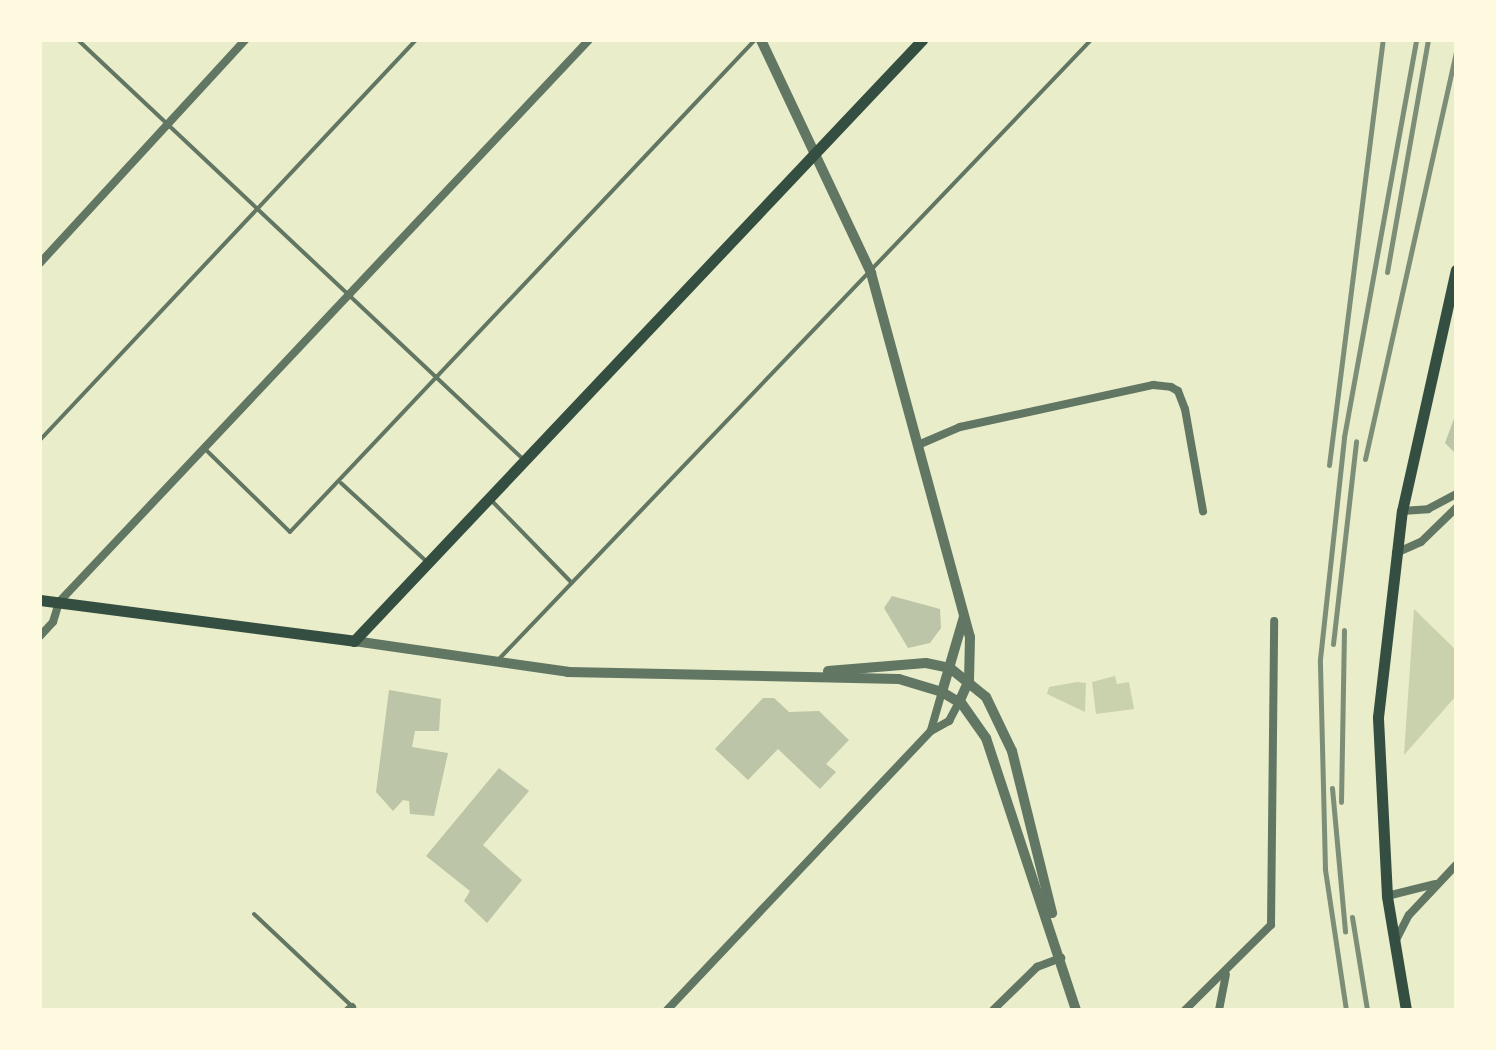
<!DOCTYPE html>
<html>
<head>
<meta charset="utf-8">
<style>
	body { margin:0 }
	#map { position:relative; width:1496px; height:1050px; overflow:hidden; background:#e9edc9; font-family:Figtree,sans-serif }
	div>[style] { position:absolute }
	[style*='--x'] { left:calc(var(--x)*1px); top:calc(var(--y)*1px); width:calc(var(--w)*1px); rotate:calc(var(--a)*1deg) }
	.green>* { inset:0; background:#cad2ad }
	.building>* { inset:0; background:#bcc5a7 }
	.service>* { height:4px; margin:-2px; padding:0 2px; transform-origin:2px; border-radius:2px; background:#617663 }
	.minor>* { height:8px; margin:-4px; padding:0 4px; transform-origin:4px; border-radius:4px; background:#617663 }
	.tertiary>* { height:10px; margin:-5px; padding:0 5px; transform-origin:5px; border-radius:5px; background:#617663 }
	.secondary>* { height:11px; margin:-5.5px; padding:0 5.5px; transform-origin:5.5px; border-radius:5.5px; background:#344e41 }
	.rail>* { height:5px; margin:-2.5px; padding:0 2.5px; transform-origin:2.5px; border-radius:2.5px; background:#7c8e77 }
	span { translate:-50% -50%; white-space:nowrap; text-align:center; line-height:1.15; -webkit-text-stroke:8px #fefae0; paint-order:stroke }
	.frame { position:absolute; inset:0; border:42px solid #fefae0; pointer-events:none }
</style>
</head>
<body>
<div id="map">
	<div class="green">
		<div style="clip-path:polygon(1414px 609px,1456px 650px,1456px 696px,1404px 755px)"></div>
		<div style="clip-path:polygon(1115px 676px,1117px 684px,1129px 682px,1134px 709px,1096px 714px,1092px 682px)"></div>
		<div style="clip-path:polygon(1077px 682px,1086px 683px,1085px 712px,1047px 694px,1049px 687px)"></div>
	</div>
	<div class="building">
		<div style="clip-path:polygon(1456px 413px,1456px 454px,1445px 443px)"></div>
		<div style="clip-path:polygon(892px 596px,940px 609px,941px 628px,930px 643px,908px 648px,884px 608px)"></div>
		<div style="clip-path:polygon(389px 690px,441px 699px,439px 731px,415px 731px,412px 747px,448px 753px,434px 816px,410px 814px,409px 801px,403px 800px,393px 811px,376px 792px)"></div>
		<div style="clip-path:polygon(763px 698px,774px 698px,789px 712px,819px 711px,849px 740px,826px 764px,836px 772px,820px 789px,778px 749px,748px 780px,715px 749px)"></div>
		<div style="clip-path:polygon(499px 768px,529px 791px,483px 845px,522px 880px,487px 923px,464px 901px,470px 891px,426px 856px)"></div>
	</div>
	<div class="service">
		<div style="--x:78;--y:40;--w:611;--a:43.28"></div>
		<div style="--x:40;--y:440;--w:549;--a:-46.77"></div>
		<div style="--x:204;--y:448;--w:120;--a:44.3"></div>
		<div style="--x:290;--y:532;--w:677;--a:-46.62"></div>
		<div style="--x:341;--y:483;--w:115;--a:42.5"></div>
		<div style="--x:490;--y:499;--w:117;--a:45.7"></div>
		<div style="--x:499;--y:659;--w:857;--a:-46.28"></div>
		<div style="--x:254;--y:914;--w:140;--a:43.3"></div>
	</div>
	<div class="minor">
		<div style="--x:40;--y:263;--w:303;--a:-47.4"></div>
		<div style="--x:918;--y:445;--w:46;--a:-23.2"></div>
		<div style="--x:960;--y:427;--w:198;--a:-12.3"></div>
		<div style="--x:1153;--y:385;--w:18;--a:6"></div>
		<div style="--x:1171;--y:387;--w:8;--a:30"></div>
		<div style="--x:1178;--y:391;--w:19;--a:69"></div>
		<div style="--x:1185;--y:409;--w:104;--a:80"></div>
		<div style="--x:1402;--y:511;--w:26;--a:-4"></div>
		<div style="--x:1428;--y:509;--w:32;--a:-28"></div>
		<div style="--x:1396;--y:553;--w:27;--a:-24"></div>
		<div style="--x:1421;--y:542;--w:49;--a:-44.2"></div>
		<div style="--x:40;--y:636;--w:19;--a:-47"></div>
		<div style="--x:53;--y:622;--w:21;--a:-73"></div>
		<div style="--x:59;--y:602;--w:772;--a:-46.68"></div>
		<div style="--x:931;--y:730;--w:40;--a:-74"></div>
		<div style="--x:1387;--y:896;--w:49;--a:-14"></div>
		<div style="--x:1395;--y:942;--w:30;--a:-63"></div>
		<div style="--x:1409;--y:915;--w:69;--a:-46.8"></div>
		<div style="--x:348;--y:1010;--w:5;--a:-37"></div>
		<div style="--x:667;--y:1010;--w:384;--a:-46.6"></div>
		<div style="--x:931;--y:731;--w:21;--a:-29"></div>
		<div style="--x:949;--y:721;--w:21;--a:-62"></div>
		<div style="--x:993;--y:1010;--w:62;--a:-44.3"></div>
		<div style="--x:1037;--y:967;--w:26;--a:-21"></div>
		<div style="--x:1185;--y:1010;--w:121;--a:-44.7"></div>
		<div style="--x:1271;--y:925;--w:304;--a:-89.4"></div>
		<div style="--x:1219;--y:1010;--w:36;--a:-79"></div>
	</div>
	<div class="tertiary">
		<div style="--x:761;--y:40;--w:258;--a:64.7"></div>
		<div style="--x:871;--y:273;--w:377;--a:74.8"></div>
		<div style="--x:970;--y:637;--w:43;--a:91.3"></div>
		<div style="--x:969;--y:680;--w:24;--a:114"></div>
		<div style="--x:354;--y:641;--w:216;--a:8.2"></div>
		<div style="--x:568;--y:672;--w:331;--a:1.2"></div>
		<div style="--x:899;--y:679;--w:45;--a:16.8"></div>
		<div style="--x:942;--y:692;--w:23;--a:31"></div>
		<div style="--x:962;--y:704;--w:42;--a:54.8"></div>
		<div style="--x:986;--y:738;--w:287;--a:71.7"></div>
		<div style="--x:828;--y:671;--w:98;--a:-4.7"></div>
		<div style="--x:926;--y:663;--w:25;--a:12"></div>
		<div style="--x:950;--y:668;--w:46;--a:38.9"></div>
		<div style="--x:986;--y:697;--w:60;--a:64.3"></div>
		<div style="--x:1012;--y:751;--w:167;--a:76.1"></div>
		<div style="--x:942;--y:692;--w:78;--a:-73.7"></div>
	</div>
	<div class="secondary">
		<div style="--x:40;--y:600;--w:317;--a:7.4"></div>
		<div style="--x:354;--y:641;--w:827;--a:-46.62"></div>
		<div style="--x:1406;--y:1010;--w:116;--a:-99.5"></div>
		<div style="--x:1387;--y:896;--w:179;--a:-92.9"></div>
		<div style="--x:1378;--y:717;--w:207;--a:-83.4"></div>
		<div style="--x:1402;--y:511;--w:247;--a:-77.4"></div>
	</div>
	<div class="rail">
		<div style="--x:1387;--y:272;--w:236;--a:-80"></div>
		<div style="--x:1365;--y:459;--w:416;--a:-77.4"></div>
		<div style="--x:1329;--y:465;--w:428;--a:-82.8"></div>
		<div style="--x:1333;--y:644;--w:204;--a:-83.5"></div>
		<div style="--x:1332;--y:788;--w:144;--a:84.8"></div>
		<div style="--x:1341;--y:802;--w:172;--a:-89"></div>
		<div style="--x:1352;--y:917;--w:94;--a:80.8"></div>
		<div style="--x:1346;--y:1010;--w:143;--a:-98.5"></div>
		<div style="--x:1325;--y:869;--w:210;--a:-91.4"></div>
		<div style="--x:1320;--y:659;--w:223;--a:-83.8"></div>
		<div style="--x:1344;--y:437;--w:403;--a:-79.7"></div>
	</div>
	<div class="frame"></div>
</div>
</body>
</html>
